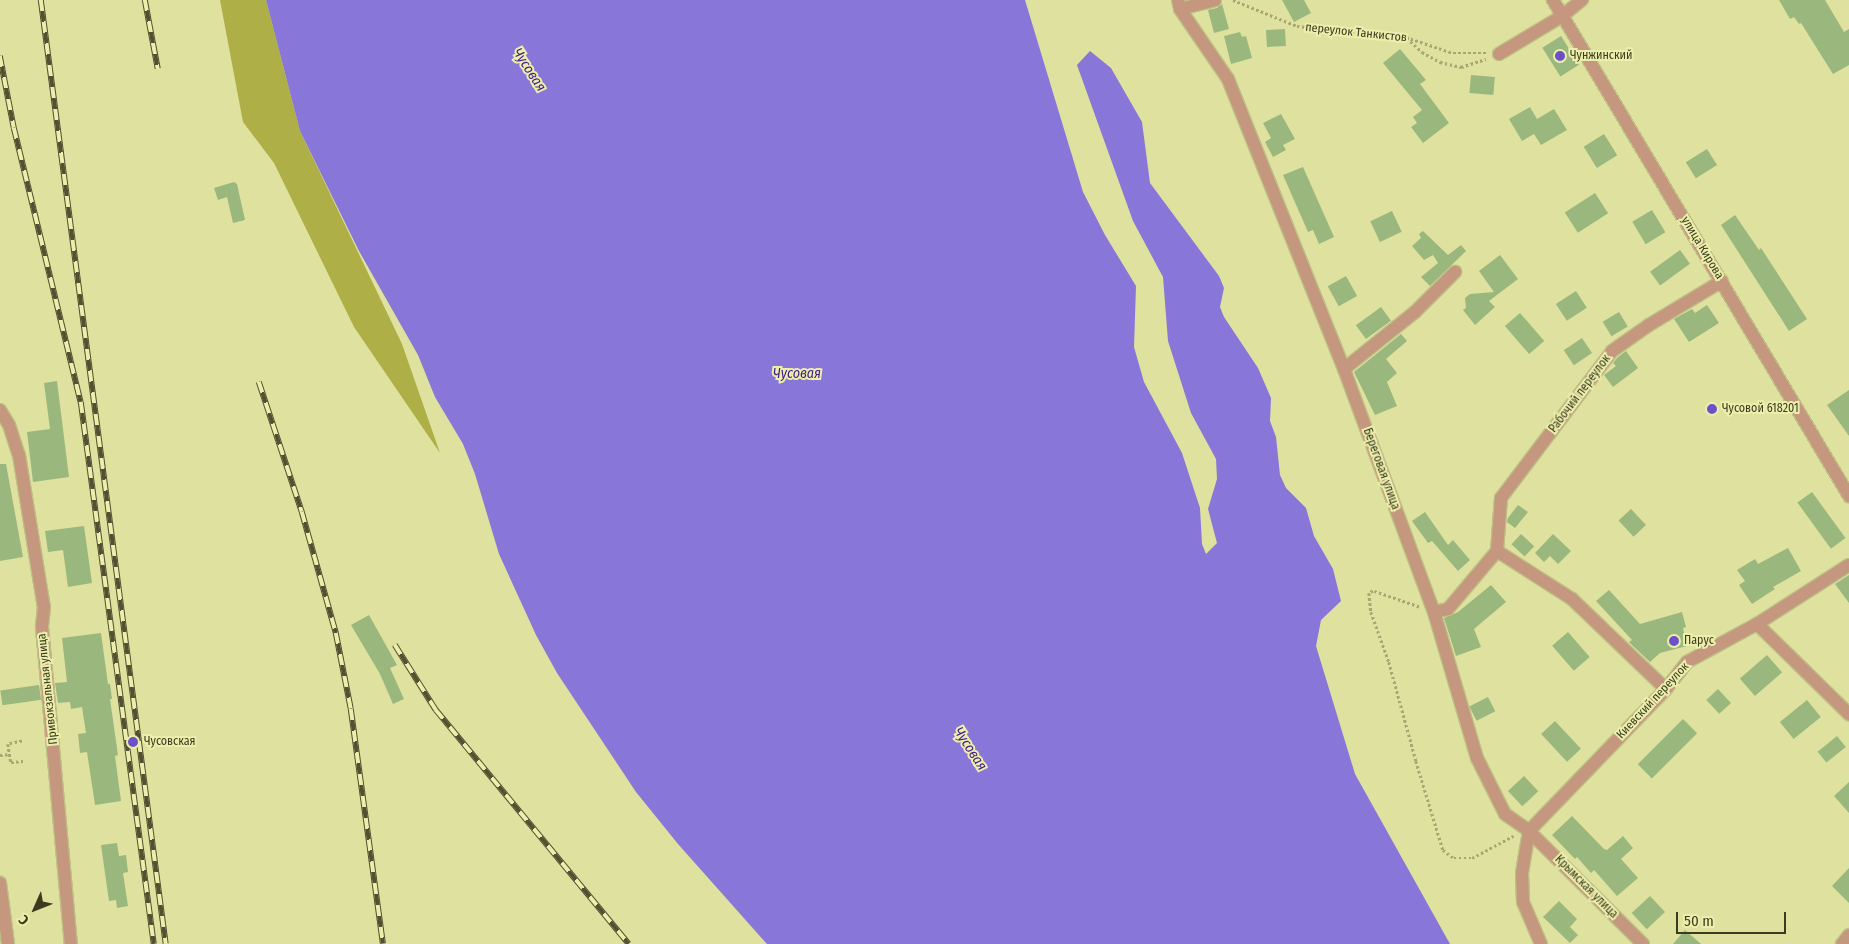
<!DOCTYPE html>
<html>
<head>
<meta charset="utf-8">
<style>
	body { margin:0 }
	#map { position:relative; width:1849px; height:944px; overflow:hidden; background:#dfe19e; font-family:"Fira Sans Condensed",sans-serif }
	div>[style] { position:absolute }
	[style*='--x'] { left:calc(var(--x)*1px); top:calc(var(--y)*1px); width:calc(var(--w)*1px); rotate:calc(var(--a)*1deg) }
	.green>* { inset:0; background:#aeaf46 }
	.water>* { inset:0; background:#8876d8 }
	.building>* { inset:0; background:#9ab87d; transform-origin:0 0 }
	.path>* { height:2.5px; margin-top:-1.25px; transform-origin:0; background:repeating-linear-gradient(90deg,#a6a772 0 2.5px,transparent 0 5px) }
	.roads { filter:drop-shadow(1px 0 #bec085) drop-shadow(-1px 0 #bec085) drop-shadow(0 1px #bec085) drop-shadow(0 -1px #bec085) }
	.minor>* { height:12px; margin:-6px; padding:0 6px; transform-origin:6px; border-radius:6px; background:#c4977e }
	.rail>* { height:5.5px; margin-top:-2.75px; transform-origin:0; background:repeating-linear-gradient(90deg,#ecefab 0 11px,#515131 0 22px); box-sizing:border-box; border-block:1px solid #515131 }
	.dots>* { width:14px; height:14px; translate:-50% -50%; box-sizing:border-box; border:2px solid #ecefab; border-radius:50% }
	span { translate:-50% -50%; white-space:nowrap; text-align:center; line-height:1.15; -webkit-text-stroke:4px #ecefab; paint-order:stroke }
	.street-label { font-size:12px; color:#3b3b20 }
	.poi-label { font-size:12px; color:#3b3b20 }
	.left { translate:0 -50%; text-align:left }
	.water-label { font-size:14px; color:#41198d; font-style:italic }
	.north { position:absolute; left:10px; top:884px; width:50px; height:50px; -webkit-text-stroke:4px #ecefab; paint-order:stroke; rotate:226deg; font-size:14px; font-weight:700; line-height:20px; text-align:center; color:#3b3b20 }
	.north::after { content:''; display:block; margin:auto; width:18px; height:22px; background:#3b3b20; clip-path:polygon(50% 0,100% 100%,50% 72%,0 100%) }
	.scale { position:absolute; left:1676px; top:912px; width:110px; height:22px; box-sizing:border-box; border:2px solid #3b3b20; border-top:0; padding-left:6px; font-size:15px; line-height:18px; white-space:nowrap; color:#3b3b20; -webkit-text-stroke:4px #ecefab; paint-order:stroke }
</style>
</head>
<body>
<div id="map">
	<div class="green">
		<div style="clip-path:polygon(220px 0,266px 0,300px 131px,402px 344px,440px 453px,354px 327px,274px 163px,243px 122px)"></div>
	</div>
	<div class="water">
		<div style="clip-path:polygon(266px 0,1025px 0,1083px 192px,1105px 235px,1136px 286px,1134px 347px,1144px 382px,1182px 453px,1200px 508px,1202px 544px,1206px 554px,1217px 543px,1208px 509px,1217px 479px,1216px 459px,1191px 413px,1168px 341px,1163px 277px,1133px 221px,1077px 65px,1090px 51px,1111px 68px,1142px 122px,1150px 183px,1219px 276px,1224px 288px,1220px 307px,1224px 317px,1258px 368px,1271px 398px,1270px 421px,1276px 437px,1280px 475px,1286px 488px,1306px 508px,1314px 536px,1333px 569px,1341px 601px,1321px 620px,1316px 646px,1355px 774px,1450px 944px,767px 944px,678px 844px,636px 792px,557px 673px,536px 635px,499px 554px,475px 474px,463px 444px,435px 397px,418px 355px,359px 251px,300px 131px)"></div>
	</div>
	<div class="building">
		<div style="clip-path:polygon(1282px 0,1304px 0,1311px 13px,1294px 22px)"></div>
		<div style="clip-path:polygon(1779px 0,1825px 0,1844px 32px,1849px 29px,1849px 65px,1833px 74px,1801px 23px,1799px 24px,1794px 17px,1790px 19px)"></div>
		<div style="clip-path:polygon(1222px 4px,1229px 29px,1214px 33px,1208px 10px,1217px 8px)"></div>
		<div style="left:1285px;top:29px;width:17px;height:19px;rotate:87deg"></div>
		<div style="clip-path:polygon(1240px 32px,1242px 37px,1246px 36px,1252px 58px,1231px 64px,1224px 36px)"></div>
		<div style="left:1561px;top:36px;width:34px;height:22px;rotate:58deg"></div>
		<div style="clip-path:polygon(1400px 49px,1426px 80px,1420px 84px,1449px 123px,1423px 143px,1411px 127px,1417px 123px,1413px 117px,1422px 110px,1383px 63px)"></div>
		<div style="left:1471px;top:75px;width:24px;height:18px;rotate:5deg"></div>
		<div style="clip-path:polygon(1530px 107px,1537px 119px,1554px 109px,1567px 130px,1541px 145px,1534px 134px,1522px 141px,1509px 119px)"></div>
		<div style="clip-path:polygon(1281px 114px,1295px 139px,1283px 145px,1286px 150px,1273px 157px,1265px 142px,1271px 138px,1263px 123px)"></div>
		<div style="left:1604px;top:134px;width:25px;height:24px;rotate:58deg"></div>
		<div style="left:1707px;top:149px;width:19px;height:25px;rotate:58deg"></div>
		<div style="clip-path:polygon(1303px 167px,1334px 237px,1319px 244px,1313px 230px,1308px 232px,1283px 175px)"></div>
		<div style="clip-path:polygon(234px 182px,237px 184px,245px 220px,233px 223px,227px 197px,218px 200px,214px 188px)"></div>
		<div style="left:1595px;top:193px;width:24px;height:36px;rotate:57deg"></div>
		<div style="left:1652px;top:210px;width:26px;height:23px;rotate:59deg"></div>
		<div style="left:1392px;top:211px;width:23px;height:24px;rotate:65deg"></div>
		<div style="clip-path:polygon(1735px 215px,1759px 250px,1761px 248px,1807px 319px,1789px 331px,1721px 225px)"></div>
		<div style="clip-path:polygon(1423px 231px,1448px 255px,1461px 245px,1466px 251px,1430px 286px,1421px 277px,1438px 263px,1433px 255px,1424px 260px,1412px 246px,1421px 238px,1419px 234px)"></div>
		<div style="left:1680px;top:250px;width:17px;height:37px;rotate:54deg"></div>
		<div style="clip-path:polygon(1500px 255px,1518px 279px,1489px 301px,1495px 307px,1475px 325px,1463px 310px,1466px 308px,1465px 298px,1470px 294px,1494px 292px,1479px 271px)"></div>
		<div style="left:1346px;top:276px;width:23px;height:21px;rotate:61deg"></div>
		<div style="left:1576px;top:291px;width:20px;height:24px;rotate:57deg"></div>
		<div style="clip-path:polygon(1707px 305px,1719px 323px,1689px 342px,1674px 319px,1692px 309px,1695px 313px)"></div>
		<div style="left:1381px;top:307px;width:17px;height:31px;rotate:54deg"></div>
		<div style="left:1619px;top:312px;width:17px;height:19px;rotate:59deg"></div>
		<div style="left:1520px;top:313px;width:37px;height:20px;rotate:49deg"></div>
		<div style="clip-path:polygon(1401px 334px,1407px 341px,1386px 359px,1397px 373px,1387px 382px,1397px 406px,1375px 415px,1354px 372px)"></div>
		<div style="left:1582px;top:338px;width:18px;height:22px;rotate:56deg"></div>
		<div style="clip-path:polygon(1626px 351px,1638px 368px,1613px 387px,1604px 375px,1616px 366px,1613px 363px,1618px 357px)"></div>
		<div style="clip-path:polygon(57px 381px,69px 477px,33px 482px,27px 432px,50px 429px,44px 383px)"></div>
		<div style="clip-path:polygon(1849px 390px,1849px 436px,1827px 405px)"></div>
		<div style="clip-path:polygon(0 464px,6px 464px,23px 557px,0 561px)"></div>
		<div style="left:1812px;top:492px;width:57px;height:18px;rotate:54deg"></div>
		<div style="clip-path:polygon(1518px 505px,1528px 512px,1515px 528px,1507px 522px,1508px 518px)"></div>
		<div style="left:1631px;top:509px;width:22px;height:17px;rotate:47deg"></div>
		<div style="clip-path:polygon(1425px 512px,1448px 545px,1453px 540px,1470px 560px,1458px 571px,1432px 541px,1428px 543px,1412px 521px)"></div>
		<div style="clip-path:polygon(84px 526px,92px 583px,68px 587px,63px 550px,48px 552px,45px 531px)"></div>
		<div style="left:1521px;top:534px;width:18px;height:14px;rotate:43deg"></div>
		<div style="clip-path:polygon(1553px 534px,1571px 551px,1558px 564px,1550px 556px,1544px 562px,1535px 553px)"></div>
		<div style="clip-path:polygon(1788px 548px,1801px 571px,1773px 587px,1775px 589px,1752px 604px,1739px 585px,1745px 581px,1737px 570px,1755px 559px,1758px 564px)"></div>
		<div style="clip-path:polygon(1849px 575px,1849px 603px,1835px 584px)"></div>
		<div style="clip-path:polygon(1491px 585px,1506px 602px,1474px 629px,1481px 647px,1456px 656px,1444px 618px,1458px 612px)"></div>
		<div style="clip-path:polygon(1609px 590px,1640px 624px,1682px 612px,1686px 627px,1683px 628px,1687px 646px,1660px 653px,1650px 662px,1632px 645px,1629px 642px,1632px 640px,1596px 601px)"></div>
		<div style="clip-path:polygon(369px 615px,397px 665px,390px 668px,404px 699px,393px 704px,380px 674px,351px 625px)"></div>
		<div style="left:1568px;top:632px;width:33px;height:21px;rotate:49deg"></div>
		<div style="clip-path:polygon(101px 633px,108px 684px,110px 684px,112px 699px,110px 699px,118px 755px,115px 756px,121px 801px,95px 805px,87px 752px,80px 753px,78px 734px,86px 733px,82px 707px,71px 709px,70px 702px,58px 703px,55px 683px,67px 682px,62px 638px)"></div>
		<div style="left:1767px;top:655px;width:23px;height:36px;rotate:49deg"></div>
		<div style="left:39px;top:685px;width:15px;height:39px;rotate:82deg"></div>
		<div style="left:1718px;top:689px;width:19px;height:16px;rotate:47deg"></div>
		<div style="left:1488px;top:697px;width:16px;height:21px;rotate:63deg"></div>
		<div style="left:1807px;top:700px;width:22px;height:35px;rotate:51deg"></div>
		<div style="left:1683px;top:719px;width:20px;height:64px;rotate:45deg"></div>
		<div style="left:1555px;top:721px;width:38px;height:19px;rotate:47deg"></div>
		<div style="left:1837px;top:736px;width:14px;height:25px;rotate:51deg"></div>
		<div style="left:1524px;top:776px;width:21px;height:22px;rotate:47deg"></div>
		<div style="clip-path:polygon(1849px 782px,1849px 813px,1834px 796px)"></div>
		<div style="clip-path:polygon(1572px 816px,1604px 849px,1607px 850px,1623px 836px,1633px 848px,1621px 859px,1638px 878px,1617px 896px,1594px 870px,1591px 873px,1577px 857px,1575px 859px,1552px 835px)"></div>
		<div style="clip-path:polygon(117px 843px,119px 856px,126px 855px,128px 872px,123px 873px,128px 906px,117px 908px,116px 900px,109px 901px,101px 845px)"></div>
		<div style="clip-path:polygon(1849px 868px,1849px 903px,1832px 886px)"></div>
		<div style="left:1650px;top:896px;width:22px;height:25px;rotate:47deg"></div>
		<div style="clip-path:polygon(1559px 901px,1577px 919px,1570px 927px,1578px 935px,1570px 943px,1543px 917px)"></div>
		<div style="clip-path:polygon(1685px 930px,1701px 944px,1673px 944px)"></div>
	</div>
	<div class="path">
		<div style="--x:1233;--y:0;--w:69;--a:22.1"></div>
		<div style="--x:1297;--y:26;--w:110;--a:5.8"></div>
		<div style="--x:1406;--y:37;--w:50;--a:18.8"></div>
		<div style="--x:1453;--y:53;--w:33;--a:0"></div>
		<div style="--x:1407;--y:38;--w:21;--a:43"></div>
		<div style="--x:1422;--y:52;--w:21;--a:29"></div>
		<div style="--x:1440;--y:62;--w:22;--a:13"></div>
		<div style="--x:1461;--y:67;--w:26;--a:-18"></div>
		<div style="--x:1419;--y:607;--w:49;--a:-160.8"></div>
		<div style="--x:1373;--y:591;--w:4;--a:153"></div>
		<div style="--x:1369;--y:593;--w:19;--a:84"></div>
		<div style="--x:1371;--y:612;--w:53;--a:70.2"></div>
		<div style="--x:1389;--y:662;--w:103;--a:74.7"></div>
		<div style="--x:1416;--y:761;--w:93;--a:73.1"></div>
		<div style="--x:1443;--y:850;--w:14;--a:36"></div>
		<div style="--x:1454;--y:858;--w:18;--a:0"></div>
		<div style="--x:1472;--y:858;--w:47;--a:-28.2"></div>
		<div style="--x:22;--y:741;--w:14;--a:168"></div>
		<div style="--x:8;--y:744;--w:18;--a:81"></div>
		<div style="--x:11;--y:762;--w:12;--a:-5"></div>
		<div style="--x:0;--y:755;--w:10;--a:-6"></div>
	</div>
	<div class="roads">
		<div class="minor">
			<div style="--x:1178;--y:0;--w:9;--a:77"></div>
			<div style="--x:1180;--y:9;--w:85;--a:55.6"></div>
			<div style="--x:1228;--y:79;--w:312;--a:68.2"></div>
			<div style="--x:1344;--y:369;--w:259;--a:69.7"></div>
			<div style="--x:1434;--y:612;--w:152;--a:73.6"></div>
			<div style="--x:1477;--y:758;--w:63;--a:63.4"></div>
			<div style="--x:1505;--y:814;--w:29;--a:35"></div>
			<div style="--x:1529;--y:831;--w:43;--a:99.5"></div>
			<div style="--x:1522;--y:873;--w:29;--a:88"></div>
			<div style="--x:1523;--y:902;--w:46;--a:66.8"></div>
			<div style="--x:1553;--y:0;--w:578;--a:59.17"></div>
			<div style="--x:1180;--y:9;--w:36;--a:-14"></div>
			<div style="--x:1499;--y:54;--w:74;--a:-31.1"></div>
			<div style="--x:1562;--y:16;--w:26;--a:-39"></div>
			<div style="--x:1344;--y:369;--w:91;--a:-38.8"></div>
			<div style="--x:1415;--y:312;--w:57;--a:-45"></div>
			<div style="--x:0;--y:410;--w:17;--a:59"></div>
			<div style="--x:9;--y:425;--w:32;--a:72"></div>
			<div style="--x:19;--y:455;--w:154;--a:80.7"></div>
			<div style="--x:44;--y:607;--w:20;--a:96"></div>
			<div style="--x:42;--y:627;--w:318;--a:84.8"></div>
			<div style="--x:1497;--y:551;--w:89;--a:32.6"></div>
			<div style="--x:1572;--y:599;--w:130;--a:43.8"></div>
			<div style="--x:1434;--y:612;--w:14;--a:-12"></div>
			<div style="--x:1448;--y:609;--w:76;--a:-49.8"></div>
			<div style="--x:1497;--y:551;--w:53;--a:-85.7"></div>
			<div style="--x:1501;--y:498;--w:184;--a:-52.9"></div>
			<div style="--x:1612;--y:351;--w:45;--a:-35.1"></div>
			<div style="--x:1649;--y:325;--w:85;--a:-31.1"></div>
			<div style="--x:1757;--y:624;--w:129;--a:44.4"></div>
			<div style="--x:0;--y:883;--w:62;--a:82.5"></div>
			<div style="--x:1643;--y:944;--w:161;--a:-135.3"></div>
			<div style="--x:1529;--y:831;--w:197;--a:-46"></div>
			<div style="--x:1666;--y:689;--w:34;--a:-52"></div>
			<div style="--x:1687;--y:662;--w:80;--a:-28.5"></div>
			<div style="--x:1757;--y:624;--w:109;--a:-32.7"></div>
			<div style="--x:1842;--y:944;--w:11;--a:-52"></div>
		</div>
	</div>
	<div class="rail">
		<div style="--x:41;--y:0;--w:952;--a:82.46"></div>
		<div style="--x:145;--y:0;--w:70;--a:79.3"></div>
		<div style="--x:0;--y:56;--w:73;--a:79"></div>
		<div style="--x:14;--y:128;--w:282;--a:76.3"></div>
		<div style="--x:81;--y:402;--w:547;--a:82.33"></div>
		<div style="--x:259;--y:382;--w:137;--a:71.7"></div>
		<div style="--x:302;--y:512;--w:126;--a:74.3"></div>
		<div style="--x:336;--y:633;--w:77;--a:78.8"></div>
		<div style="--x:351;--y:709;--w:237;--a:82.2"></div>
		<div style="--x:395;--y:645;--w:77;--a:57.8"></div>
		<div style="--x:436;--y:710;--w:303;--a:50.5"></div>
	</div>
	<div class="dots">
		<div style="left:1560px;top:56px;background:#6d50c9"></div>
		<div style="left:1712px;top:409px;background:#6d50c9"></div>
		<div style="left:1674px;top:641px;background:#6d50c9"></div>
		<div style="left:133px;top:742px;background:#6d50c9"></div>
	</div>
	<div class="street-label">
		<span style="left:1356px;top:33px;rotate:6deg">переулок Танкистов</span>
		<span style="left:1702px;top:248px;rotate:59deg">улица Кирова</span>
		<span style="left:1580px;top:394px;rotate:-53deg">Рабочий переулок</span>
		<span style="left:1381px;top:469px;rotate:70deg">Береговая улица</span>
		<span style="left:48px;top:689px;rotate:-96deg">Привокзальная улица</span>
		<span style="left:1653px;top:701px;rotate:-47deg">Киевский переулок</span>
		<span style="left:1586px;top:887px;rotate:45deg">Крымская улица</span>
	</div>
	<div class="poi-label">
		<span class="left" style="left:1570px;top:56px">Чунжинский</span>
		<span class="left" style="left:1722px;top:409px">Чусовой 618201</span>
		<span class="left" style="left:1684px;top:641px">Парус</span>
		<span class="left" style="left:144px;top:742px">Чусовская</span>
	</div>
	<div class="water-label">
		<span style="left:529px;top:70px;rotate:57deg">Чусовая</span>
		<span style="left:797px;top:374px">Чусовая</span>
		<span style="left:970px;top:749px;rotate:57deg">Чусовая</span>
	</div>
	<div class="north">С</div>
	<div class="scale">50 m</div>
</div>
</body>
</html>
